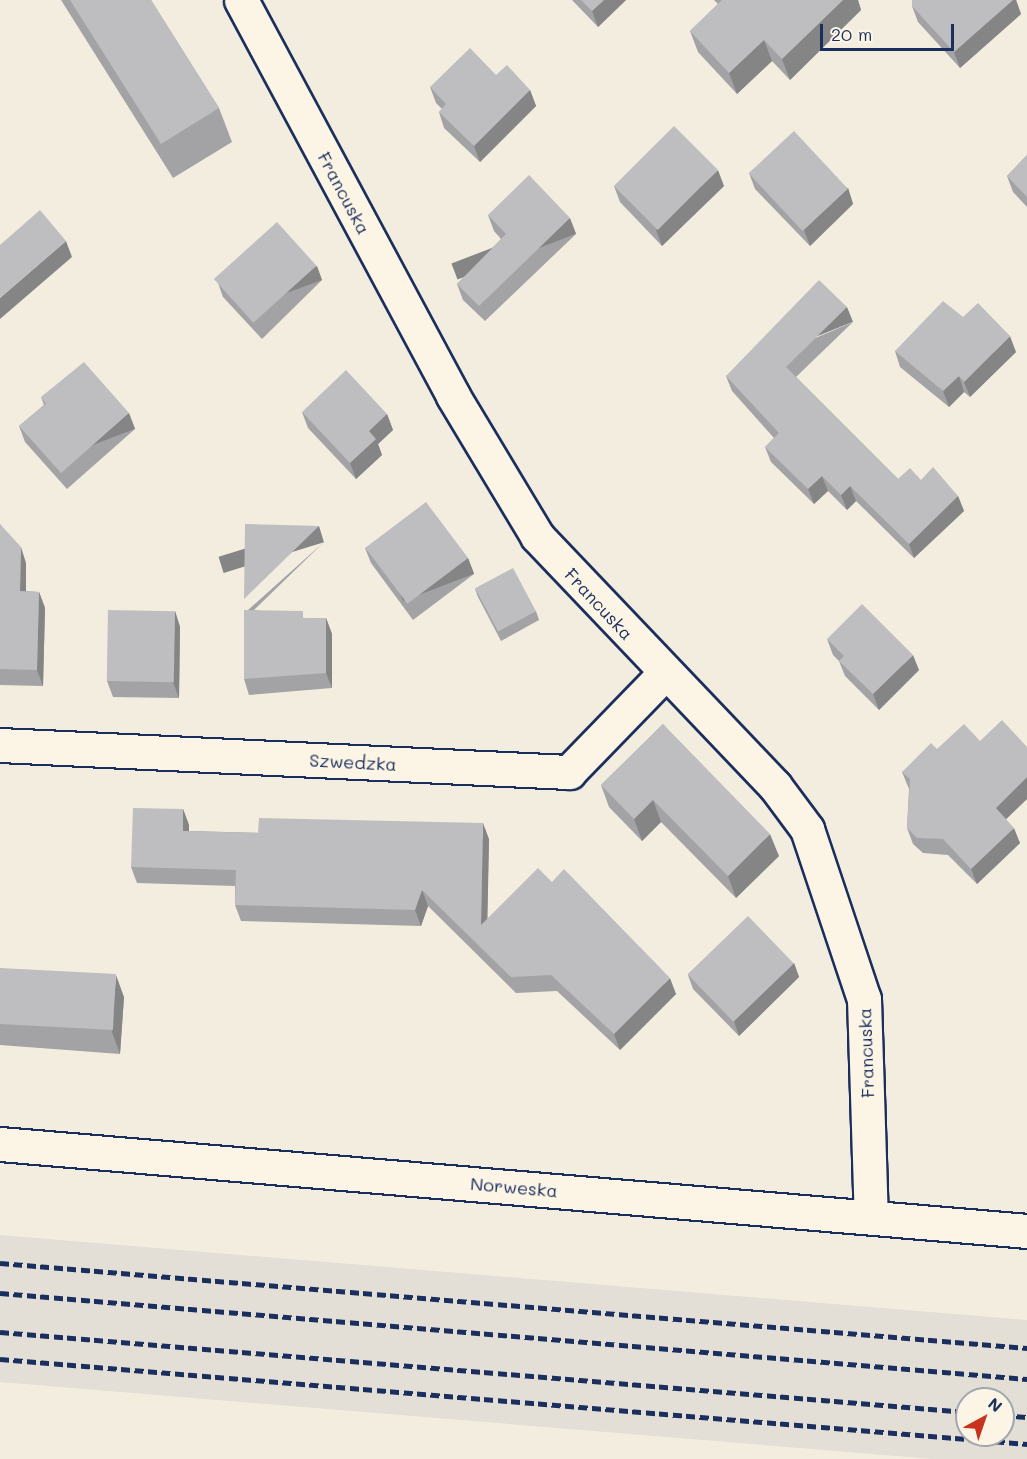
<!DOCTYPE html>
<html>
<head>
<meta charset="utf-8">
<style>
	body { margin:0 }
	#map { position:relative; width:1027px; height:1459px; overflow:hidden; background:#f3ede0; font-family:Mali,sans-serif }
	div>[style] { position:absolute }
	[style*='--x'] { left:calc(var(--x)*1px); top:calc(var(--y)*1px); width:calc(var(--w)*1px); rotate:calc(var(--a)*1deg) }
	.built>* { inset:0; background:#e3dfd6 }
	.roads { filter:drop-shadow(2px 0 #1b2f5e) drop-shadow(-2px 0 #1b2f5e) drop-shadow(0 2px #1b2f5e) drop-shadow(0 -2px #1b2f5e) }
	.minor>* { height:33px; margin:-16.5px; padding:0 16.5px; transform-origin:16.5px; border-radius:16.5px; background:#fcf5e5 }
	.rail>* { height:4.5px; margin-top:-2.25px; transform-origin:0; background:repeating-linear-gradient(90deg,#1b2f5e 0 9px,transparent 0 13.5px) }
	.wall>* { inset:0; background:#a3a3a5 }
	.shaded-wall>* { inset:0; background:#858586; transform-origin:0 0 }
	.building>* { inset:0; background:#bebec0; transform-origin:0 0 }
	span { translate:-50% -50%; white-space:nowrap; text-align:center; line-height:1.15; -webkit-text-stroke:4.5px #fcf5e5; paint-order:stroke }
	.street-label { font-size:18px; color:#1b2f5e }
	.north { position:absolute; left:955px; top:1387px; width:60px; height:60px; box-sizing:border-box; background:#fcf5e5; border:2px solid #a2a6af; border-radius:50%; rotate:40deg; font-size:16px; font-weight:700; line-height:24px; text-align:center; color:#1b2f5e }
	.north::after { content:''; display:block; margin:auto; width:21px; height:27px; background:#c8321e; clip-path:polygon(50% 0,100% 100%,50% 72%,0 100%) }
	.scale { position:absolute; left:820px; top:24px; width:134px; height:27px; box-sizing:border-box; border:3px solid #1b2f5e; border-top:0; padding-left:8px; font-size:18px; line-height:21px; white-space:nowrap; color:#1b2f5e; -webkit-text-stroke:4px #fcf5e5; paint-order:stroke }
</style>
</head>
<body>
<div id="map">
	<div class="built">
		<div style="clip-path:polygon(evenodd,0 1235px,1027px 1320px,1027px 1459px,933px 1459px,0 1382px,0 1235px,967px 1399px,1003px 1399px,1003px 1435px,967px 1435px,967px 1399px)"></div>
	</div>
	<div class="roads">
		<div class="minor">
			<div style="--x:241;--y:0;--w:449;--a:61.8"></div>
			<div style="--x:453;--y:396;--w:163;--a:59"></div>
			<div style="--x:537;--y:536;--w:345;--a:46.4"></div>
			<div style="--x:775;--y:786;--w:54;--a:53.3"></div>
			<div style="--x:807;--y:829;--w:179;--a:71.5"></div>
			<div style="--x:864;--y:999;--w:218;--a:88.2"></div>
			<div style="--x:0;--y:745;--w:570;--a:2.72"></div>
			<div style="--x:569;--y:772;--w:136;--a:-45.9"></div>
			<div style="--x:0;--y:1144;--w:1031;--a:4.84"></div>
		</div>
	</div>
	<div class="rail">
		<div style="--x:0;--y:1263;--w:1031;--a:4.73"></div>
		<div style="--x:0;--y:1293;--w:1031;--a:4.79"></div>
		<div style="--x:0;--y:1332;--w:970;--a:4.73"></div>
		<div style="--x:0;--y:1359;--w:1031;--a:4.73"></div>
		<div style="--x:1003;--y:1415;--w:24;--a:5"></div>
	</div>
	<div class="wall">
		<div style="clip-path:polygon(61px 0,151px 0,219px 108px,232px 142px,173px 178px)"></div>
		<div style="clip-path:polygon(572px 0,626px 0,598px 27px)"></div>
		<div style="clip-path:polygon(714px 0,858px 0,861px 10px,790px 80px,772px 61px,737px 94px,698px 52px,690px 31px,718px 4px)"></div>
		<div style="clip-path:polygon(912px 0,1016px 0,1021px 14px,960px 68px,918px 22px,912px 6px)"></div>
		<div style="clip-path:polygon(496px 75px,530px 90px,536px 106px,480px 162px,444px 128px,439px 112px,442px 109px,436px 103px,430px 87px)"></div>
		<div style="clip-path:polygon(1027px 155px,1027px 207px,1013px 192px,1007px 176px)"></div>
		<div style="clip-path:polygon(749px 173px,848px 188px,853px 204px,810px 246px,755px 189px)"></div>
		<div style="clip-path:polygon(614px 186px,724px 186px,662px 246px,620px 202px)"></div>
		<div style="clip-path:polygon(488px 215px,576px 234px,485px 321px,463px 300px,457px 284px,501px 239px,494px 231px)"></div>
		<div style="clip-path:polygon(322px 280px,262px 339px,223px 297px,218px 283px)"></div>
		<div style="clip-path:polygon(853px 322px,796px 377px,898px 479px,921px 480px,958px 496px,964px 511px,914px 558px,856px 501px,847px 510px,828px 491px,814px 504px,771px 462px,765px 447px,774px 438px,732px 391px,726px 376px)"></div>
		<div style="clip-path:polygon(895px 351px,1016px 352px,970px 397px,964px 392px,949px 407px,900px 367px)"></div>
		<div style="clip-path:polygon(41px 397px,135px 429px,67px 489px,25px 442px,19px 426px,44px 405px)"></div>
		<div style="clip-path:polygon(302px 412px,387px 414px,393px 430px,378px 444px,382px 455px,356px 479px,308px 428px)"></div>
		<div style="clip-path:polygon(0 524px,26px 563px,26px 591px,39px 592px,45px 608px,43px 686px,0 685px)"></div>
		<div style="clip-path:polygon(324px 542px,254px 610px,305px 618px,326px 618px,332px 634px,332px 688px,249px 695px,244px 679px,248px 610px)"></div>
		<div style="clip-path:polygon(365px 548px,468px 558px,474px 574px,413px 620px,371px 563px)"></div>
		<div style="clip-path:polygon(475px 589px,536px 611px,539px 620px,501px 641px,478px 597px)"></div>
		<div style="clip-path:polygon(175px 611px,180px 627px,179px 698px,113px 697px,107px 681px)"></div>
		<div style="clip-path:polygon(827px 639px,919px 670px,879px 710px,845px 676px,839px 661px,833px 655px)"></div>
		<div style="clip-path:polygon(663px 724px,779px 856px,736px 898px,661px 822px,642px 841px,609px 807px,601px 785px)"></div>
		<div style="clip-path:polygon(980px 741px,1027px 747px,1027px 799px,1006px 819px,1020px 843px,977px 884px,948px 855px,923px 853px,913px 844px,907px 828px,909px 789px,902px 772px,937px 749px)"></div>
		<div style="clip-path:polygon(183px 809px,189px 825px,189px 831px,489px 839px,487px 919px,552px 882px,676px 994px,620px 1050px,557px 991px,516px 993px,428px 906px,421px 926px,241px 921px,235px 905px,235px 886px,137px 883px,131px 867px)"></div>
		<div style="clip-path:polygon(794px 963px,799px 977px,739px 1036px,693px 989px,688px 975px)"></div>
		<div style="clip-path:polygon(0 968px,124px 997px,120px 1054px,0 1045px)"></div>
	</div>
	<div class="shaded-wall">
		<div style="clip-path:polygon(604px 0,626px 0,598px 27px,592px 11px)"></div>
		<div style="clip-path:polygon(843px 0,858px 0,861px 10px,790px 80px,782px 59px)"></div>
		<div style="clip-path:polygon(1013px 0,1016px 0,1021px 14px,960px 68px,954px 52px)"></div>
		<div style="clip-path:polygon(764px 40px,772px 61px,737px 94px,729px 73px)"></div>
		<div style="clip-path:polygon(530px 90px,536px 106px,480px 162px,474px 146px)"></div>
		<div style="clip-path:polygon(718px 170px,724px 186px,662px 246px,656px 230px)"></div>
		<div style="clip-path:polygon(848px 188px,853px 204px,810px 246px,804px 230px)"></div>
		<div style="left:570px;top:218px;width:17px;height:127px;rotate:69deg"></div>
		<div style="clip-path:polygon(66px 241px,72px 257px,0 319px,0 298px)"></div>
		<div style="left:317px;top:266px;width:15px;height:84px;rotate:70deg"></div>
		<div style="left:847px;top:307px;width:16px;height:86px;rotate:68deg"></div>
		<div style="clip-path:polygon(1010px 336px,1016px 352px,970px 397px,964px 382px)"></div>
		<div style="clip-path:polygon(959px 376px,964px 392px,949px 407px,943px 391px)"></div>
		<div style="left:129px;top:413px;width:17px;height:91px;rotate:69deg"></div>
		<div style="clip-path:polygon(387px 414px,393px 430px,378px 444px,382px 455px,356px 479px,350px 463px,369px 431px)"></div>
		<div style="clip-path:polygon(822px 476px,828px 491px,814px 504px,808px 489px)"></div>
		<div style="clip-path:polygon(850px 486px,856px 501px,847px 510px,841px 495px)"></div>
		<div style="clip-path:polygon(958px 496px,964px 511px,914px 558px,909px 544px)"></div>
		<div style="left:319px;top:526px;width:17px;height:105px;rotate:73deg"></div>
		<div style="clip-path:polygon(21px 547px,26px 563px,26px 607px,20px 591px)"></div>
		<div style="left:468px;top:558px;width:17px;height:76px;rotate:69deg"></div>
		<div style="clip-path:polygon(39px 592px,45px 608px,43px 686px,37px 670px)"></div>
		<div style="clip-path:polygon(175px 611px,180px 627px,179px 698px,173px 682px)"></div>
		<div style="clip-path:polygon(326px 618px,332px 634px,332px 688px,326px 673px)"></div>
		<div style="clip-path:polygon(913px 655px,919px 670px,879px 710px,873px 694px)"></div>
		<div style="clip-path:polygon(1027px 777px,1027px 799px,1001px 824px,996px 808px)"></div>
		<div style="clip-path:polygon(653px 800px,661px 822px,642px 841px,634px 819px)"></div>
		<div style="clip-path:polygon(183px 809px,189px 825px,189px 847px,183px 831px)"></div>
		<div style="clip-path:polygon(483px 823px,489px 839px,487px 941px,481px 925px)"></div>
		<div style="clip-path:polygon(1014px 828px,1020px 843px,977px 884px,971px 869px)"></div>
		<div style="clip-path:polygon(770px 834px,779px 856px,736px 898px,728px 876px)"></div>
		<div style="clip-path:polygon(422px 890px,428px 906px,421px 926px,415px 910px)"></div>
		<div style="clip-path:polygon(794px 963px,799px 977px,739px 1036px,734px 1021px)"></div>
		<div style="clip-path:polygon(116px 975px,124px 997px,120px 1054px,112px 1032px)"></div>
		<div style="clip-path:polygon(670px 978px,676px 994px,620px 1050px,614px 1034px)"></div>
	</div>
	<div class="building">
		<div style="clip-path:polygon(70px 0,151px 0,219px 108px,161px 144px)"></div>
		<div style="clip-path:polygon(581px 0,604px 0,592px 11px)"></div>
		<div style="clip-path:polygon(722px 0,843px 0,782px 59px,764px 40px,729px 73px,690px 31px)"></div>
		<div style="clip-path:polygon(912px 0,1013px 0,954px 52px,912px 6px)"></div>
		<div style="clip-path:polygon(470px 48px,496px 75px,507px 65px,530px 90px,474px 146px,439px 112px,446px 104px,430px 87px)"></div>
		<div style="left:674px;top:126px;width:62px;height:85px;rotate:45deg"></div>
		<div style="left:794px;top:131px;width:79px;height:62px;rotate:47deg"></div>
		<div style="clip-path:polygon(1027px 155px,1027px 197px,1007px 176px)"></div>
		<div style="clip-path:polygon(529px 175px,570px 218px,479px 306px,457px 284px,506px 234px,488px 215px)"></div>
		<div style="clip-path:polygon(40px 210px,66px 241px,0 298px,0 245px)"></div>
		<div style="left:277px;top:222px;width:59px;height:85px;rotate:48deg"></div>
		<div style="clip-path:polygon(819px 280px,847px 307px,786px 367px,898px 479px,910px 468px,921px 480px,933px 467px,958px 496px,909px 544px,850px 486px,841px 495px,822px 476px,808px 489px,765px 447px,779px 433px,726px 376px)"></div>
		<div style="clip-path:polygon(943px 301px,963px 317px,978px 303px,1010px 336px,964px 382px,959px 376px,943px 391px,895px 351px)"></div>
		<div style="clip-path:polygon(84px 362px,129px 413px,61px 473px,19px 426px,46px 404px,41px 397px)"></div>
		<div style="clip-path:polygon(346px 370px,387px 414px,369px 431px,376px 439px,350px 463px,302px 412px)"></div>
		<div style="left:426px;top:502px;width:70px;height:76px;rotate:53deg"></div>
		<div style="clip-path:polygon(0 524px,21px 547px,20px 591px,39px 592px,37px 670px,0 669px)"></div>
		<div style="clip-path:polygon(245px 524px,319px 526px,244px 599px)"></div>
		<div style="left:513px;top:568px;width:49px;height:43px;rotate:62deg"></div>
		<div style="clip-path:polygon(862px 604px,913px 655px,873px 694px,839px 661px,844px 656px,827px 639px)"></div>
		<div style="left:108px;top:610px;width:67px;height:71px;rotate:1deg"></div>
		<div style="clip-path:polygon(244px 610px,303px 611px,303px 618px,326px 618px,326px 673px,244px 679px)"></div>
		<div style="clip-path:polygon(1002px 720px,1027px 747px,1027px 777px,996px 808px,1014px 828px,971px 869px,943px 839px,917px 838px,907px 828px,910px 779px,902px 772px,931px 743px,937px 749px,964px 724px,980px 741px)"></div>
		<div style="clip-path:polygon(663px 724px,770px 834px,728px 876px,653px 800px,634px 819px,601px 785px)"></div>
		<div style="clip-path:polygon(133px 808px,183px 809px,183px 831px,258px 833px,259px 818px,483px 823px,481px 925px,538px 868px,552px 882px,564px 869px,670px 978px,614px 1034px,551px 975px,511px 977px,422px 890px,415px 910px,235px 905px,236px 870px,131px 867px)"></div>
		<div style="left:748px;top:916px;width:66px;height:84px;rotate:46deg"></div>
		<div style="left:0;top:968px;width:116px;height:56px;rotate:3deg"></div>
	</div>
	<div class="street-label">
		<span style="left:344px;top:193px;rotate:62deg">Francuska</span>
		<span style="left:599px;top:604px;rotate:47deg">Francuska</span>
		<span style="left:353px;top:762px;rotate:3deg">Szwedzka</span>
		<span style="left:866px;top:1053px;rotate:-92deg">Francuska</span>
		<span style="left:514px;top:1187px;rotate:5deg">Norweska</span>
	</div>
	<div class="north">N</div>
	<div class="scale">20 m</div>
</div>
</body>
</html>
